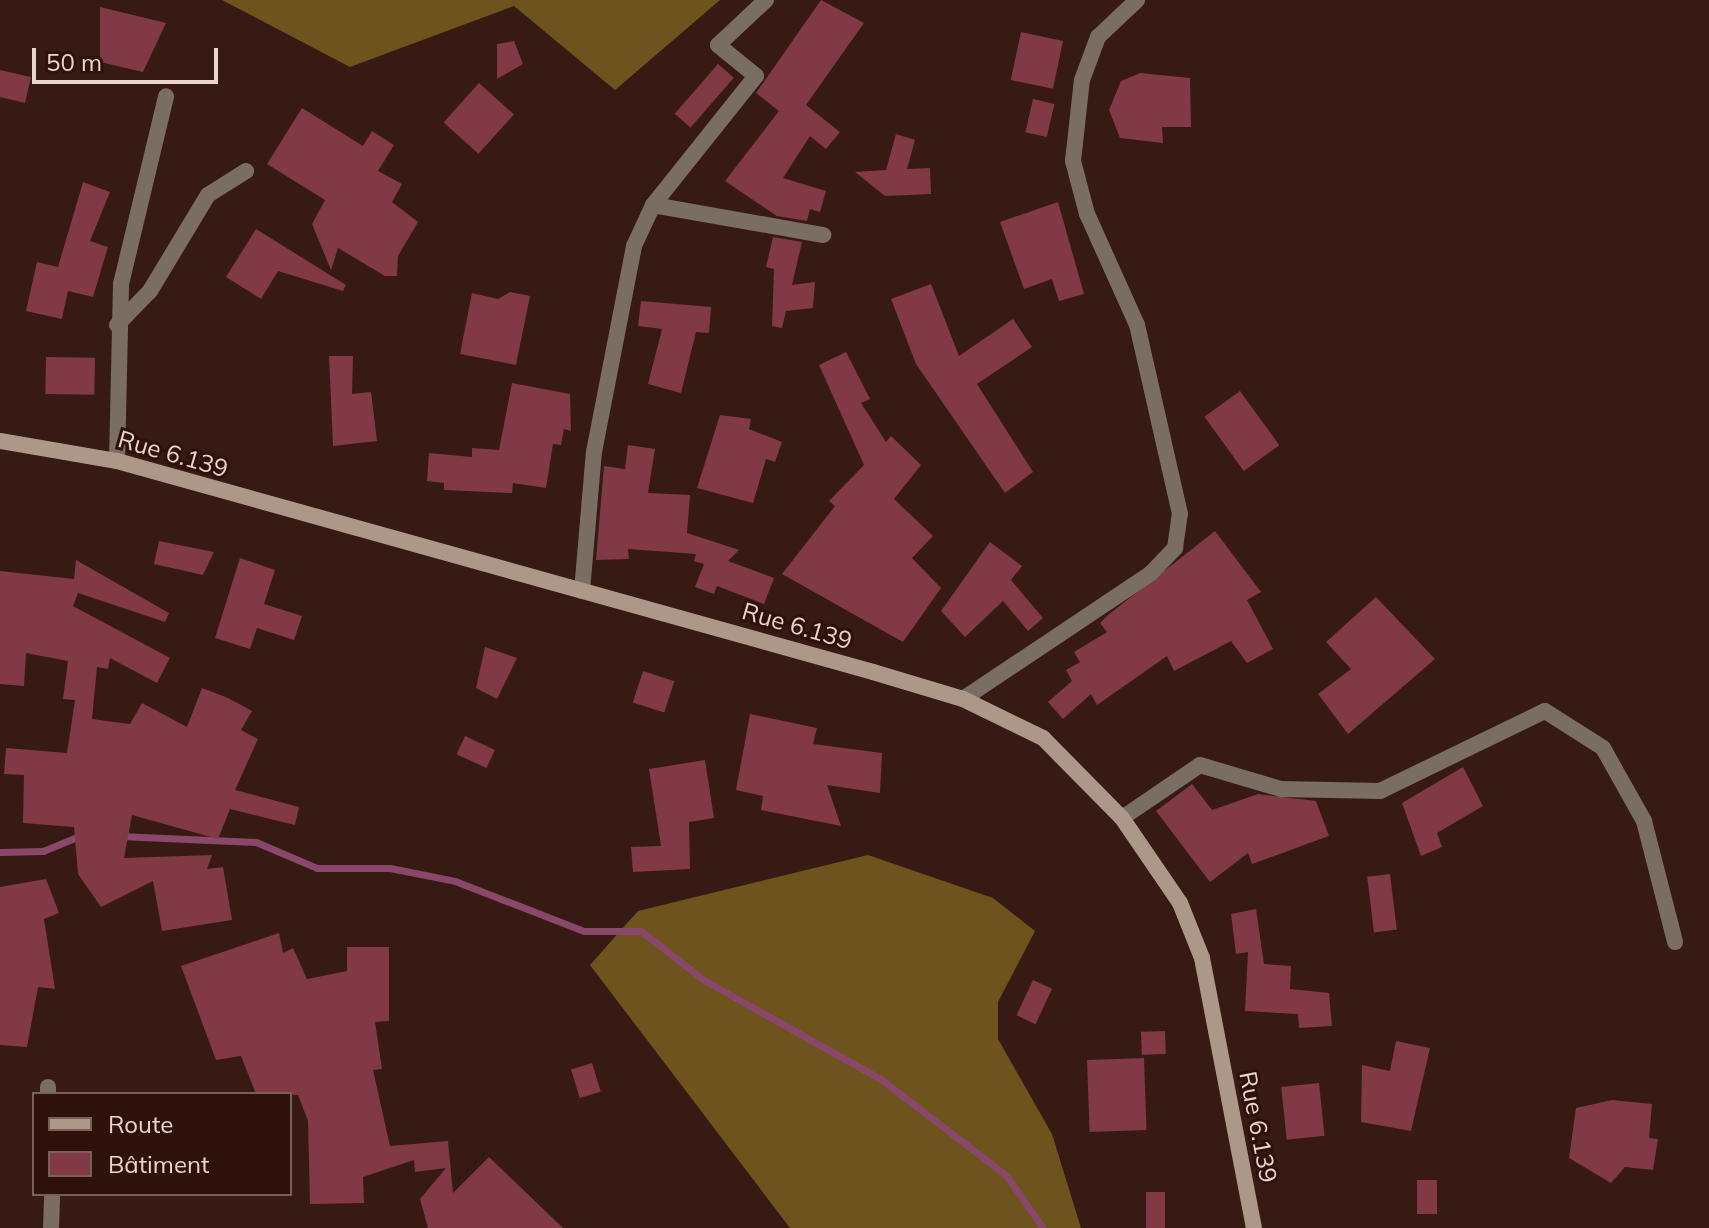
<!DOCTYPE html>
<html>
<head>
<meta charset="utf-8">
<style>
	body { margin:0 }
	#map { position:relative; width:1709px; height:1228px; overflow:hidden; background:#371a13; font-family:Mulish,sans-serif }
	div>[style] { position:absolute }
	[style*='--x'] { left:calc(var(--x)*1px); top:calc(var(--y)*1px); width:calc(var(--w)*1px); rotate:calc(var(--a)*1deg) }
	.forest>* { inset:0; background:#6e531c }
	.stream>* { height:7px; margin:-3.5px; padding:0 3.5px; transform-origin:3.5px; border-radius:3.5px; background:#89486a }
	.building>* { inset:0; background:#803945; transform-origin:0 0 }
	.street>* { height:16px; margin:-8px; padding:0 8px; transform-origin:8px; border-radius:8px; background:#7a6d64 }
	.secondary>* { height:16px; margin:-8px; padding:0 8px; transform-origin:8px; border-radius:8px; background:#ac9788 }
	span { translate:-50% -50%; white-space:nowrap; text-align:center; line-height:1.15; -webkit-text-stroke:6px #2d110a; paint-order:stroke }
	.street-label { font-size:24px; color:#e9d4cf }
	.legend { position:absolute; left:32px; top:1092px; width:260px; height:104px; box-sizing:border-box; background:#2d110a; border:2px solid #785f59; margin:0; padding:10px 14px; list-style:none; font-size:24px; color:#e9d4cf }
	.legend li { display:flex; align-items:center; gap:16px; height:40px }
	.legend b { width:40px; border:2px solid #785f59 }
	.scale { position:absolute; left:32px; top:48px; width:186px; height:36px; box-sizing:border-box; border:4px solid #e9d4cf; border-top:0; padding-left:10px; font-size:24px; line-height:28px; white-space:nowrap; color:#e9d4cf; -webkit-text-stroke:6px #2d110a; paint-order:stroke }
</style>
</head>
<body>
<div id="map">
	<div class="forest">
		<div style="clip-path:polygon(222px 0,720px 0,615px 90px,514px 6px,350px 67px)"></div>
		<div style="clip-path:polygon(868px 855px,993px 898px,1035px 931px,998px 1002px,998px 1039px,1052px 1134px,1081px 1228px,790px 1228px,590px 965px,638px 911px)"></div>
	</div>
	<div class="stream">
		<div style="--x:119;--y:836;--w:137;--a:2.5"></div>
		<div style="--x:256;--y:842;--w:66;--a:23.1"></div>
		<div style="--x:317;--y:868;--w:73;--a:0"></div>
		<div style="--x:390;--y:868;--w:66;--a:11.3"></div>
		<div style="--x:455;--y:881;--w:138;--a:21.2"></div>
		<div style="--x:584;--y:931;--w:57;--a:0"></div>
		<div style="--x:641;--y:931;--w:80;--a:37.9"></div>
		<div style="--x:704;--y:980;--w:204;--a:29.3"></div>
		<div style="--x:882;--y:1080;--w:156;--a:37.5"></div>
		<div style="--x:1006;--y:1175;--w:65;--a:55.1"></div>
		<div style="--x:0;--y:852;--w:43;--a:-1.3"></div>
		<div style="--x:43;--y:851;--w:42;--a:-22.3"></div>
	</div>
	<div class="building">
		<div style="clip-path:polygon(821px 0,864px 23px,806px 105px,840px 132px,826px 149px,810px 136px,783px 178px,826px 191px,820px 212px,810px 209px,807px 221px,777px 216px,725px 181px,779px 111px,756px 93px)"></div>
		<div style="clip-path:polygon(100px 7px,166px 23px,143px 72px,100px 62px)"></div>
		<div style="left:1021px;top:32px;width:43px;height:49px;rotate:12deg"></div>
		<div style="clip-path:polygon(514px 41px,523px 64px,497px 79px,497px 44px)"></div>
		<div style="left:718px;top:64px;width:21px;height:66px;rotate:41deg"></div>
		<div style="clip-path:polygon(0 70px,31px 77px,25px 103px,0 97px)"></div>
		<div style="clip-path:polygon(1140px 73px,1190px 78px,1191px 127px,1162px 127px,1163px 143px,1120px 138px,1109px 110px,1121px 81px)"></div>
		<div style="left:479px;top:83px;width:47px;height:53px;rotate:42deg"></div>
		<div style="left:1033px;top:99px;width:22px;height:34px;rotate:13deg"></div>
		<div style="clip-path:polygon(302px 108px,363px 146px,372px 131px,394px 145px,378px 171px,402px 184px,392px 202px,418px 222px,398px 256px,397px 276px,385px 276px,338px 248px,331px 270px,312px 224px,325px 200px,267px 164px)"></div>
		<div style="clip-path:polygon(896px 134px,915px 140px,907px 169px,930px 168px,931px 194px,885px 196px,855px 172px,886px 170px)"></div>
		<div style="clip-path:polygon(83px 182px,110px 192px,90px 241px,108px 247px,93px 297px,68px 291px,62px 319px,26px 311px,37px 262px,58px 267px)"></div>
		<div style="clip-path:polygon(1058px 202px,1084px 294px,1059px 301px,1052px 279px,1024px 289px,1000px 222px)"></div>
		<div style="clip-path:polygon(256px 229px,346px 285px,343px 291px,278px 271px,261px 299px,226px 277px)"></div>
		<div style="clip-path:polygon(773px 237px,802px 242px,792px 285px,815px 282px,813px 308px,786px 311px,782px 328px,772px 326px,774px 269px,766px 267px)"></div>
		<div style="clip-path:polygon(931px 284px,959px 356px,1013px 319px,1032px 347px,977px 384px,1033px 472px,1005px 493px,916px 364px,891px 299px)"></div>
		<div style="clip-path:polygon(510px 292px,530px 296px,516px 365px,460px 354px,472px 293px,498px 299px)"></div>
		<div style="clip-path:polygon(641px 301px,711px 307px,709px 333px,696px 332px,681px 393px,648px 384px,662px 329px,638px 326px)"></div>
		<div style="clip-path:polygon(846px 352px,870px 399px,861px 403px,886px 442px,891px 436px,921px 465px,894px 499px,933px 536px,912px 558px,941px 588px,903px 642px,782px 574px,835px 506px,829px 501px,864px 465px,819px 365px)"></div>
		<div style="clip-path:polygon(329px 356px,353px 356px,352px 394px,371px 392px,377px 441px,333px 446px)"></div>
		<div style="left:46px;top:357px;width:49px;height:37px;rotate:1deg"></div>
		<div style="clip-path:polygon(512px 383px,570px 394px,571px 431px,564px 429px,561px 445px,553px 444px,546px 488px,513px 483px,512px 493px,444px 490px,444px 483px,427px 481px,429px 453px,472px 457px,472px 448px,499px 450px)"></div>
		<div style="left:1240px;top:391px;width:67px;height:44px;rotate:54deg"></div>
		<div style="clip-path:polygon(720px 415px,751px 419px,749px 429px,782px 442px,775px 462px,766px 459px,753px 503px,697px 488px)"></div>
		<div style="clip-path:polygon(628px 445px,655px 449px,648px 493px,690px 495px,687px 533px,739px 550px,728px 561px,774px 578px,764px 604px,717px 586px,714px 594px,695px 587px,704px 564px,694px 561px,696px 554px,628px 549px,629px 559px,596px 560px,604px 466px,625px 469px)"></div>
		<div style="clip-path:polygon(1215px 531px,1261px 592px,1247px 600px,1273px 649px,1247px 663px,1231px 641px,1174px 671px,1167px 656px,1097px 705px,1091px 694px,1063px 719px,1048px 702px,1072px 681px,1066px 670px,1080px 662px,1074px 652px,1107px 632px,1100px 623px,1108px 615px)"></div>
		<div style="clip-path:polygon(159px 541px,214px 552px,203px 575px,154px 564px)"></div>
		<div style="clip-path:polygon(990px 542px,1022px 566px,1011px 580px,1043px 618px,1028px 631px,1003px 601px,965px 637px,941px 611px)"></div>
		<div style="clip-path:polygon(240px 558px,275px 570px,264px 604px,302px 616px,294px 640px,257px 628px,250px 649px,215px 638px)"></div>
		<div style="clip-path:polygon(76px 560px,169px 613px,165px 622px,78px 593px,73px 606px,170px 658px,157px 683px,110px 658px,108px 669px,97px 667px,92px 719px,130px 724px,142px 703px,187px 727px,202px 688px,228px 698px,252px 711px,241px 730px,258px 739px,235px 790px,299px 807px,295px 825px,230px 809px,218px 839px,132px 815px,124px 858px,212px 855px,207px 869px,223px 867px,232px 920px,162px 931px,153px 881px,101px 907px,78px 874px,74px 827px,23px 823px,24px 775px,4px 774px,6px 748px,67px 753px,75px 700px,63px 699px,68px 661px,26px 653px,24px 686px,0 684px,0 571px,74px 579px)"></div>
		<div style="clip-path:polygon(1376px 597px,1435px 659px,1348px 734px,1318px 694px,1351px 669px,1326px 642px)"></div>
		<div style="clip-path:polygon(485px 647px,517px 658px,497px 699px,476px 688px)"></div>
		<div style="left:643px;top:671px;width:33px;height:33px;rotate:18deg"></div>
		<div style="clip-path:polygon(750px 714px,817px 728px,813px 744px,882px 753px,880px 793px,827px 785px,841px 826px,761px 810px,763px 796px,736px 790px)"></div>
		<div style="left:465px;top:736px;width:33px;height:20px;rotate:25deg"></div>
		<div style="clip-path:polygon(705px 760px,714px 818px,689px 822px,690px 869px,633px 872px,631px 847px,661px 846px,649px 769px)"></div>
		<div style="clip-path:polygon(1463px 767px,1483px 806px,1437px 833px,1442px 847px,1421px 856px,1402px 803px)"></div>
		<div style="clip-path:polygon(1192px 784px,1212px 810px,1258px 794px,1316px 801px,1329px 836px,1252px 864px,1248px 853px,1210px 882px,1156px 811px)"></div>
		<div style="left:1390px;top:874px;width:56px;height:23px;rotate:83deg"></div>
		<div style="clip-path:polygon(46px 879px,59px 913px,44px 919px,55px 989px,38px 987px,27px 1047px,0 1045px,0 887px)"></div>
		<div style="clip-path:polygon(1256px 909px,1264px 964px,1291px 966px,1290px 989px,1329px 993px,1332px 1026px,1299px 1028px,1298px 1014px,1245px 1011px,1248px 952px,1236px 954px,1231px 914px)"></div>
		<div style="clip-path:polygon(279px 933px,283px 953px,293px 948px,307px 979px,347px 971px,347px 947px,389px 947px,389px 1021px,375px 1022px,382px 1069px,373px 1070px,390px 1146px,448px 1141px,453px 1193px,489px 1157px,563px 1228px,428px 1228px,420px 1199px,446px 1168px,415px 1172px,414px 1160px,363px 1177px,364px 1203px,310px 1204px,308px 1121px,298px 1095px,256px 1094px,241px 1056px,216px 1060px,181px 966px)"></div>
		<div style="left:1033px;top:980px;width:21px;height:39px;rotate:25deg"></div>
		<div style="left:1165px;top:1031px;width:23px;height:24px;rotate:88deg"></div>
		<div style="clip-path:polygon(1396px 1041px,1430px 1048px,1411px 1131px,1361px 1122px,1362px 1065px,1390px 1071px)"></div>
		<div style="left:1144px;top:1058px;width:72px;height:57px;rotate:88deg"></div>
		<div style="left:592px;top:1063px;width:30px;height:22px;rotate:73deg"></div>
		<div style="left:1319px;top:1083px;width:53px;height:38px;rotate:84deg"></div>
		<div style="clip-path:polygon(1612px 1100px,1652px 1104px,1649px 1138px,1658px 1139px,1653px 1170px,1625px 1167px,1611px 1183px,1569px 1158px,1576px 1108px)"></div>
		<div style="left:1437px;top:1180px;width:34px;height:20px;rotate:90deg"></div>
		<div style="left:1165px;top:1192px;width:36px;height:19px;rotate:90deg"></div>
	</div>
	<div class="street">
		<div style="--x:653;--y:205;--w:173;--a:10"></div>
		<div style="--x:117;--y:325;--w:47;--a:-45.9"></div>
		<div style="--x:150;--y:291;--w:112;--a:-58.9"></div>
		<div style="--x:208;--y:195;--w:45;--a:-32.3"></div>
		<div style="--x:117;--y:461;--w:177;--a:-88.7"></div>
		<div style="--x:121;--y:284;--w:193;--a:-76.5"></div>
		<div style="--x:582;--y:591;--w:140;--a:-85.1"></div>
		<div style="--x:594;--y:452;--w:210;--a:-79"></div>
		<div style="--x:634;--y:246;--w:45;--a:-65.1"></div>
		<div style="--x:653;--y:205;--w:165;--a:-51.4"></div>
		<div style="--x:756;--y:76;--w:49;--a:-140.8"></div>
		<div style="--x:718;--y:45;--w:66;--a:-43.2"></div>
		<div style="--x:963;--y:699;--w:226;--a:-33.8"></div>
		<div style="--x:1151;--y:573;--w:35;--a:-46"></div>
		<div style="--x:1175;--y:548;--w:34;--a:-82"></div>
		<div style="--x:1180;--y:514;--w:194;--a:-102.8"></div>
		<div style="--x:1137;--y:325;--w:122;--a:-114.2"></div>
		<div style="--x:1087;--y:214;--w:55;--a:-104.8"></div>
		<div style="--x:1073;--y:161;--w:81;--a:-83.7"></div>
		<div style="--x:1082;--y:80;--w:46;--a:-69.6"></div>
		<div style="--x:1098;--y:37;--w:54;--a:-43.5"></div>
		<div style="--x:1122;--y:818;--w:94;--a:-34.2"></div>
		<div style="--x:1200;--y:765;--w:84;--a:16.5"></div>
		<div style="--x:1281;--y:789;--w:99;--a:1.2"></div>
		<div style="--x:1380;--y:791;--w:183;--a:-25.9"></div>
		<div style="--x:1545;--y:711;--w:69;--a:32.5"></div>
		<div style="--x:1603;--y:748;--w:84;--a:60.7"></div>
		<div style="--x:1644;--y:821;--w:125;--a:75.6"></div>
		<div style="--x:48;--y:1087;--w:7;--a:90"></div>
		<div style="--x:51;--y:1228;--w:34;--a:-88"></div>
	</div>
	<div class="secondary">
		<div style="--x:0;--y:441;--w:119;--a:9.7"></div>
		<div style="--x:117;--y:461;--w:785;--a:15.59"></div>
		<div style="--x:873;--y:672;--w:94;--a:16.7"></div>
		<div style="--x:963;--y:699;--w:89;--a:26"></div>
		<div style="--x:1043;--y:738;--w:112;--a:45.4"></div>
		<div style="--x:1122;--y:818;--w:103;--a:55.7"></div>
		<div style="--x:1180;--y:903;--w:59;--a:68.2"></div>
		<div style="--x:1202;--y:958;--w:275;--a:79.1"></div>
	</div>
	<div class="street-label">
		<span style="left:173px;top:454px;rotate:16deg">Rue 6.139</span>
		<span style="left:797px;top:626px;rotate:16deg">Rue 6.139</span>
		<span style="left:1258px;top:1127px;rotate:79deg">Rue 6.139</span>
	</div>
	<ul class="legend">
	<li><b style="height:10px;background:#ac9788"></b>Route</li>
	<li><b style="height:22px;background:#803945"></b>Bâtiment</li>
	</ul>
	<div class="scale">50 m</div>
</div>
</body>
</html>
